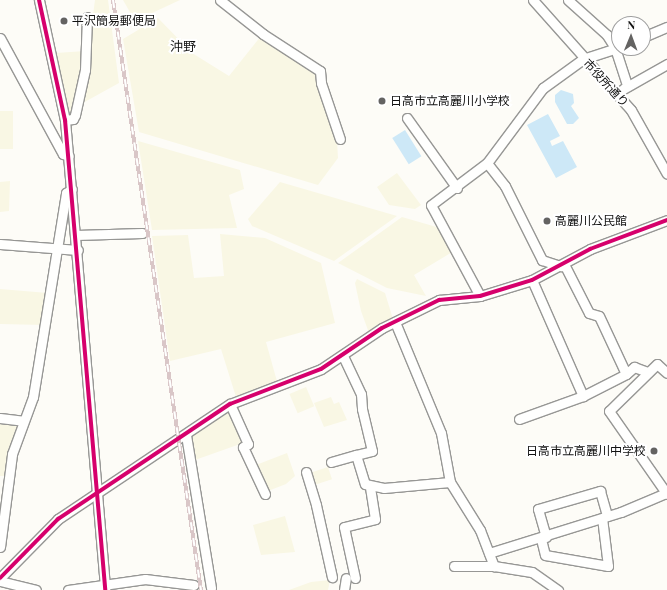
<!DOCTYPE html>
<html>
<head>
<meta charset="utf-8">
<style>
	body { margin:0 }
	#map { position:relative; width:667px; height:590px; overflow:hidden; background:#fdfcf7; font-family:"Playfair Display","Noto Sans JP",serif }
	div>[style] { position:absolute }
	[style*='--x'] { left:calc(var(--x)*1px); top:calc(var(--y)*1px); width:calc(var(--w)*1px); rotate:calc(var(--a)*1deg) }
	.farmland>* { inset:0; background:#f9f7e4; transform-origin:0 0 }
	.water>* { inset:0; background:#cde8f7; transform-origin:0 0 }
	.roads { filter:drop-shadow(1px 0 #979795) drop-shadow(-1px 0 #979795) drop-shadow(0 1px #979795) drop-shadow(0 -1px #979795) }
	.minor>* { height:9px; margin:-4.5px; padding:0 4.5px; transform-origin:4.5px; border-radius:4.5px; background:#fffffe }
	.rail>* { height:4px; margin-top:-2px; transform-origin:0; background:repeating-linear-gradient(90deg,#fff 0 8px,#d9c6c7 0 16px); box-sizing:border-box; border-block:1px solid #d9c6c7 }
	.cycleway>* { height:4px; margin:-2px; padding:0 2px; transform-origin:2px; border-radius:2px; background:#d6006c }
	.dots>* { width:11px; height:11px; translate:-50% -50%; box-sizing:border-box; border:2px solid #fff; border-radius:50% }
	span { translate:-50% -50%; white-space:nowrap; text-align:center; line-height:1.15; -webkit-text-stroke:4px #fff; paint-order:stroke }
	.poi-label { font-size:12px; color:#111 }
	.left { translate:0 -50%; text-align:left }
	.right { translate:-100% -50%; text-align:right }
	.street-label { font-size:12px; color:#111 }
	.neighbourhood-label { font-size:13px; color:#111 }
	.north { position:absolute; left:611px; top:16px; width:40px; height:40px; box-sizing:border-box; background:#fff; border:1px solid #a0a0a0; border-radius:50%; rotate:1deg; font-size:11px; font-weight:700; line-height:16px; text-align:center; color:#111 }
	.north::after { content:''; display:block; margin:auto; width:14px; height:18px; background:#646362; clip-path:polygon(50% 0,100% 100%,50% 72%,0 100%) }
</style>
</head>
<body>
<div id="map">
	<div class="farmland">
		<div style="clip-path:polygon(95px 0,108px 0,119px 83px,81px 104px)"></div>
		<div style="clip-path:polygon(123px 0,180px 0,135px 21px)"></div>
		<div style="clip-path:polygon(158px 18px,192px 53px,229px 76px,261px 36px,318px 71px,337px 141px,338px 158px,318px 185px,139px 132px,123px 39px)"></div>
		<div style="clip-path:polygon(85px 51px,72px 114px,70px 114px,56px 53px)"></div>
		<div style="left:0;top:111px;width:13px;height:38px"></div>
		<div style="clip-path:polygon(138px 141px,240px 170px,244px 189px,229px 195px,237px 228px,152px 230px)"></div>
		<div style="clip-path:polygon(397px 173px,421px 205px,415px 209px,389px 205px,377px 187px)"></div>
		<div style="clip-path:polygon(10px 181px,9px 211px,0 212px,0 182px)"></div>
		<div style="clip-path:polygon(280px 182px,397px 216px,334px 261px,252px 226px,248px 219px)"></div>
		<div style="clip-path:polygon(402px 217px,440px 228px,454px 251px,414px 275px,426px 296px,387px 288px,338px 263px)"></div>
		<div style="clip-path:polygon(220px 234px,265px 238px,321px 263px,335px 323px,266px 342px,278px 385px,236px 397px,221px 349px,170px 361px,152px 236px,188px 235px,194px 278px,224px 276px)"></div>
		<div style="clip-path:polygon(357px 279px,385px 293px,393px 319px,369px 333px,361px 311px,355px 283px)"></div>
		<div style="clip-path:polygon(0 289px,48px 293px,44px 325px,0 324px)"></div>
		<div style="left:306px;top:387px;width:21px;height:18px;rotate:67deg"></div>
		<div style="clip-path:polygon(331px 397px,334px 404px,339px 402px,347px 420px,324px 427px,314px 403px)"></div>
		<div style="clip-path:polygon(229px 412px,243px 443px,195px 460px,191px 442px,192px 436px)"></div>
		<div style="clip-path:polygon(0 422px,15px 424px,18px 426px,11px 444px,5px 476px,0 476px)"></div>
		<div style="clip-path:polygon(287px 453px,295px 476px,286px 484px,268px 491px,256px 465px)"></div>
		<div style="left:328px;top:467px;width:13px;height:21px;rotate:72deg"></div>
		<div style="clip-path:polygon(285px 516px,295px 552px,261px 555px,253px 525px)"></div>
		<div style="clip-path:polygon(330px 580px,328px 590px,289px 590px,311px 582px)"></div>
	</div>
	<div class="water">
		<div style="clip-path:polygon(561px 90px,573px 94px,574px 103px,571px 106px,579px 118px,573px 124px,567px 124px,555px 102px,555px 95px)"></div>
		<div style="clip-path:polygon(548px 114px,560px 136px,550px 141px,552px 146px,563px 141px,577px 167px,556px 178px,527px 125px)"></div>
		<div style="left:405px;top:130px;width:31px;height:15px;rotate:58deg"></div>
	</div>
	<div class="roads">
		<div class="minor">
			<div style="--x:39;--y:0;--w:123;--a:77.8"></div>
			<div style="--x:65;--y:120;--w:472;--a:85.1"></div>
			<div style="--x:220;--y:0;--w:55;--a:38.3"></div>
			<div style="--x:263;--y:34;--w:68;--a:33"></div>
			<div style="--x:320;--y:71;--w:12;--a:85"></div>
			<div style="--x:321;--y:83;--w:59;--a:71.3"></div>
			<div style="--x:533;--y:0;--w:147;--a:48.3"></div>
			<div style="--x:631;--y:110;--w:73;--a:60.6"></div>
			<div style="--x:568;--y:0;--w:52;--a:41.9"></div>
			<div style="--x:607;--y:35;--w:15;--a:58"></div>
			<div style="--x:615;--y:48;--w:40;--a:72"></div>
			<div style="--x:643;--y:37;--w:26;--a:-23"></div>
			<div style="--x:0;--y:38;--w:132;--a:61.5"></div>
			<div style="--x:63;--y:154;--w:6;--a:18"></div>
			<div style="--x:623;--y:89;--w:51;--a:-29.6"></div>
			<div style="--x:407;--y:118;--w:86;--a:54.5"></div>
			<div style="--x:65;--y:120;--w:8;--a:-7"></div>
			<div style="--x:73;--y:119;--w:4;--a:-63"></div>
			<div style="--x:75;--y:115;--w:46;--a:-77.5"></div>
			<div style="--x:85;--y:70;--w:53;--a:-87.8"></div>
			<div style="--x:487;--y:163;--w:29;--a:52"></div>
			<div style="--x:505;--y:186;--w:83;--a:63.4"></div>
			<div style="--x:542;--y:260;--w:20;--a:18"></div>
			<div style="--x:76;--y:235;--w:66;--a:-1.7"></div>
			<div style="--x:0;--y:244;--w:78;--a:4.4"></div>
			<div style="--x:564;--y:264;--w:55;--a:63"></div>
			<div style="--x:589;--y:313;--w:10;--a:17"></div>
			<div style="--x:599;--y:316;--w:64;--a:65"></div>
			<div style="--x:532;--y:280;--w:127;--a:66.3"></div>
			<div style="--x:480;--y:296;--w:103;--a:-118.3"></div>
			<div style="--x:431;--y:205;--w:70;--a:-36.9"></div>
			<div style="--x:487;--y:163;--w:94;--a:-53.3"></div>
			<div style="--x:543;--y:88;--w:49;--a:-35.9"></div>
			<div style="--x:583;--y:59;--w:38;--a:-18"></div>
			<div style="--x:395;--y:322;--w:120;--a:67.5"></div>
			<div style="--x:441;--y:433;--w:50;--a:79.6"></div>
			<div style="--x:450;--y:482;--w:57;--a:58"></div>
			<div style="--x:480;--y:530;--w:39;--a:69"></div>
			<div style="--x:343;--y:356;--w:42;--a:64.7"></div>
			<div style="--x:361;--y:394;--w:15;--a:86"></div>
			<div style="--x:362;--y:409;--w:43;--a:76.6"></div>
			<div style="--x:372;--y:451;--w:16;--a:166"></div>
			<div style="--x:356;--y:455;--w:30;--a:73"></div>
			<div style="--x:365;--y:484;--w:19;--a:12"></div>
			<div style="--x:384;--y:488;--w:66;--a:-5.2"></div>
			<div style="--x:667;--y:373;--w:13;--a:-138"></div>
			<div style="--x:657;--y:364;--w:67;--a:135.6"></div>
			<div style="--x:609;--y:411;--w:101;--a:55.1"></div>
			<div style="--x:230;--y:404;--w:44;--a:65.8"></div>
			<div style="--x:248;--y:444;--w:6;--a:149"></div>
			<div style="--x:243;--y:447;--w:52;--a:64.9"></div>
			<div style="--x:0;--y:418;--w:23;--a:7"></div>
			<div style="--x:519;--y:419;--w:68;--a:-19.8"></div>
			<div style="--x:583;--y:396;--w:48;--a:-27.1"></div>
			<div style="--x:626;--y:374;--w:11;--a:-41"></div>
			<div style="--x:634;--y:367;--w:15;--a:20"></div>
			<div style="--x:186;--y:435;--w:155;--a:80.7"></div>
			<div style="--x:331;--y:462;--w:26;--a:-16"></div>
			<div style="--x:306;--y:472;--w:34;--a:73"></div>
			<div style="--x:316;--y:505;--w:74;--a:77.5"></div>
			<div style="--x:546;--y:537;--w:29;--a:-106"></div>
			<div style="--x:538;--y:509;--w:65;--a:-16.2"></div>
			<div style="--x:600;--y:491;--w:26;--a:74"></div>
			<div style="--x:541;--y:539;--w:16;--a:76"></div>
			<div style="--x:545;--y:555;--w:64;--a:9.9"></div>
			<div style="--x:608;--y:566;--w:48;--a:-97.1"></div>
			<div style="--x:0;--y:547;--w:94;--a:-82.6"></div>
			<div style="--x:12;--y:454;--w:61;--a:-69.8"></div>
			<div style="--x:33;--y:397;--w:207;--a:-80.8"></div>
			<div style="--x:66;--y:193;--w:7;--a:-34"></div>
			<div style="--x:489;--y:553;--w:138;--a:-17.3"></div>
			<div style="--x:621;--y:512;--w:49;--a:-22.9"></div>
			<div style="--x:454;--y:566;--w:40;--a:0"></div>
			<div style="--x:494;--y:566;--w:38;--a:9"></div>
			<div style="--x:532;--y:572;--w:32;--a:35"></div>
			<div style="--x:0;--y:578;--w:83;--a:-45.5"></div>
			<div style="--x:58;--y:519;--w:207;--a:-33.8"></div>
			<div style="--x:230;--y:404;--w:97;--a:-21"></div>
			<div style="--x:321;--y:369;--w:73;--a:-33.9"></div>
			<div style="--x:382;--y:328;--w:64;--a:-26.2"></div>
			<div style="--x:439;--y:300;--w:41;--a:-5.6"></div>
			<div style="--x:480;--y:296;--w:54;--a:-17.1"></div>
			<div style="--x:532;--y:280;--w:66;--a:-28.1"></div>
			<div style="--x:590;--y:249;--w:82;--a:-20.6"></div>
			<div style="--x:355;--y:578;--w:52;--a:-102.2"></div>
			<div style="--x:344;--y:527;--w:32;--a:-14"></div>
			<div style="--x:375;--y:519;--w:32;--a:-99"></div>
			<div style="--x:0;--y:581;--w:37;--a:14"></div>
			<div style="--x:68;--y:590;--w:78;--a:-8.1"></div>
			<div style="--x:145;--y:579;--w:49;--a:7"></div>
			<div style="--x:344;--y:590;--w:12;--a:-81"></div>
		</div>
	</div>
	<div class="rail">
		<div style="--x:113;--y:0;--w:597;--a:81.52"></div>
	</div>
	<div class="cycleway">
		<div style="--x:39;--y:0;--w:123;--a:77.8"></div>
		<div style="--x:65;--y:120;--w:472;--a:85.1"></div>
		<div style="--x:0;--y:578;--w:83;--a:-45.5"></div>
		<div style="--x:58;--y:519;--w:207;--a:-33.8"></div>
		<div style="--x:230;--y:404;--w:97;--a:-21"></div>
		<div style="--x:321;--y:369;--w:73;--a:-33.9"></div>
		<div style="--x:382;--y:328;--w:64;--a:-26.2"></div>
		<div style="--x:439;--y:300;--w:41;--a:-5.6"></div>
		<div style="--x:480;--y:296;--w:54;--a:-17.1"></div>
		<div style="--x:532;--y:280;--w:66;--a:-28.1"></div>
		<div style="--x:590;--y:249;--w:82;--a:-20.6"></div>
	</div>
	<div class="dots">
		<div style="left:64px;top:21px;background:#646362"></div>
		<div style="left:382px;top:101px;background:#646362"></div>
		<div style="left:547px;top:221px;background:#646362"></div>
		<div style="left:654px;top:451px;background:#646362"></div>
	</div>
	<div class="poi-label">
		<span class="left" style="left:72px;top:21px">平沢簡易郵便局</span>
		<span class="left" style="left:390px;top:101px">日高市立高麗川小学校</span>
		<span class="left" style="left:555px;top:221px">高麗川公民館</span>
		<span class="right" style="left:646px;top:451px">日高市立高麗川中学校</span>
	</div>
	<div class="street-label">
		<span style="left:606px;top:83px;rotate:47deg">市役所通り</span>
	</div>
	<div class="neighbourhood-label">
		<span style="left:183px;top:46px">沖野</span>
	</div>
	<div class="north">N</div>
</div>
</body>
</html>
